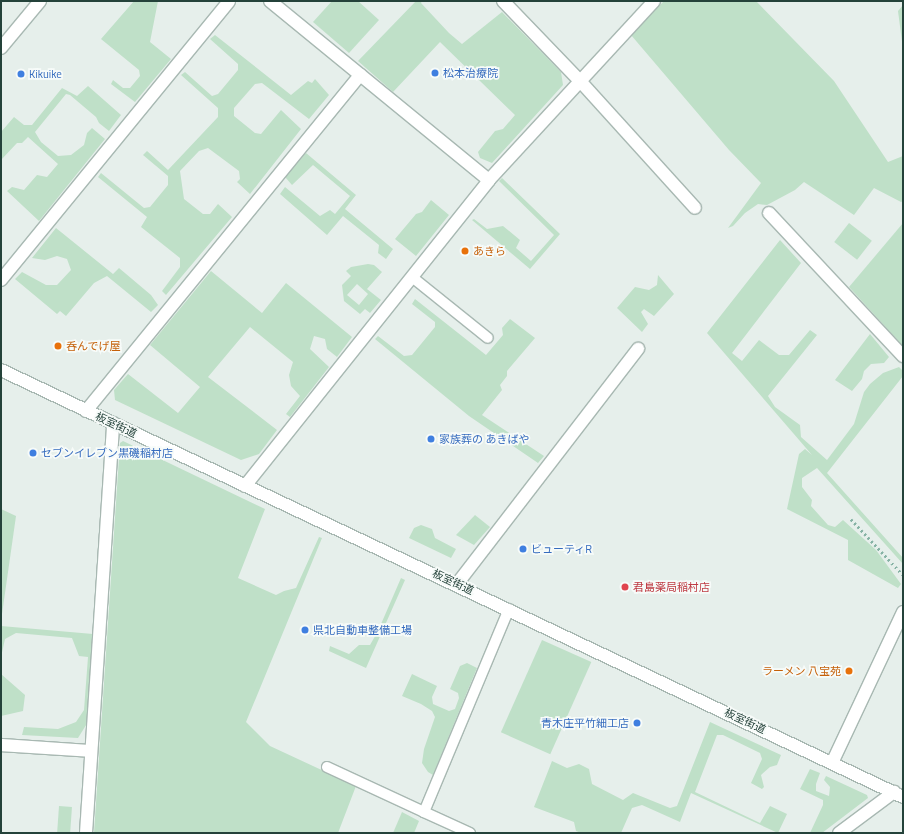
<!DOCTYPE html>
<html>
<head>
<meta charset="utf-8">
<style>
	body { margin:0 }
	#map { position:relative; width:904px; height:834px; overflow:hidden; background:#e6efeb; font-family:"Titillium Web","Noto Sans JP",sans-serif }
	div>[style] { position:absolute }
	[style*='--x'] { left:calc(var(--x)*1px); top:calc(var(--y)*1px); width:calc(var(--w)*1px); rotate:calc(var(--a)*1deg) }
	.green>* { inset:0; background:#bfe0c8; transform-origin:0 0 }
	.path>* { height:2.5px; margin-top:-1.25px; transform-origin:0; background:repeating-linear-gradient(90deg,#86b3a5 0 2px,transparent 0 5px) }
	.roads { filter:drop-shadow(1px 0 #a8b8b2) drop-shadow(-1px 0 #a8b8b2) drop-shadow(0 1px #a8b8b2) drop-shadow(0 -1px #a8b8b2) }
	.service>* { height:10px; margin:-5px; padding:0 5px; transform-origin:5px; border-radius:5px; background:#fff }
	.minor>* { height:12px; margin:-6px; padding:0 6px; transform-origin:6px; border-radius:6px; background:#fff }
	.secondary>* { height:12px; margin:-6px; padding:0 6px; transform-origin:6px; border-radius:6px; background:#fff }
	.dots>* { width:11px; height:11px; translate:-50% -50%; box-sizing:border-box; border:2px solid #f7fbf9; border-radius:50% }
	span { translate:-50% -50%; white-space:nowrap; text-align:center; line-height:1.15; -webkit-text-stroke:3.5px #f7fbf9; paint-order:stroke }
	.shop-label { font-size:11px; color:#366cbe }
	.left { translate:0 -50%; text-align:left }
	.right { translate:-100% -50%; text-align:right }
	.food-label { font-size:11px; color:#c56008 }
	.street-label { font-size:11px; color:#24423a }
	.health-label { font-size:11px; color:#be3a42 }
	.frame { position:absolute; inset:0; border:2px solid #24423a; pointer-events:none }
</style>
</head>
<body>
<div id="map">
	<div class="green">
		<div style="clip-path:polygon(134px 1px,158px 1px,150px 42px,171px 59px,135px 102px,111px 84px,113px 80px,123px 88px,130px 88px,140px 76px,139px 70px,101px 39px)"></div>
		<div style="clip-path:polygon(332px 1px,358px 1px,379px 20px,349px 53px,313px 22px)"></div>
		<div style="clip-path:polygon(416px 1px,422px 1px,421px 3px,449px 33px,462px 44px,502px 12px,561px 72px,563px 85px,492px 163px,480px 158px,478px 152px,495px 131px,503px 129px,515px 115px,440px 42px,393px 92px,358px 61px)"></div>
		<div style="clip-path:polygon(664px 1px,756px 1px,834px 81px,888px 162px,903px 156px,903px 201px,901px 202px,874px 188px,854px 215px,804px 182px,795px 190px,767px 205px,758px 204px,745px 213px,733px 226px,728px 228px,761px 183px,729px 150px,631px 35px)"></div>
		<div style="clip-path:polygon(903px 5px,903px 49px,898px 11px)"></div>
		<div style="clip-path:polygon(215px 35px,291px 95px,308px 81px,312px 83px,315px 79px,329px 95px,309px 119px,262px 83px,255px 84px,234px 108px,234px 116px,255px 133px,261px 134px,281px 110px,301px 129px,250px 194px,237px 182px,240px 179px,239px 171px,208px 148px,199px 151px,180px 171px,184px 199px,203px 214px,210px 214px,218px 204px,232px 217px,166px 295px,162px 291px,180px 267px,180px 258px,141px 227px,147px 217px,98px 177px,101px 173px,144px 208px,150px 207px,168px 185px,168px 176px,143px 155px,147px 151px,168px 170px,218px 117px,218px 108px,181px 75px,185px 72px,212px 96px,218px 94px,238px 70px,238px 64px,210px 39px)"></div>
		<div style="clip-path:polygon(88px 86px,121px 115px,109px 131px,99px 123px,96px 117px,70px 95px,66px 94px,35px 132px,41px 142px,58px 156px,71px 155px,84px 145px,87px 133px,92px 128px,105px 139px,39px 221px,7px 191px,12px 187px,24px 190px,37px 175px,47px 177px,58px 164px,28px 137px,22px 143px,17px 143px,1px 160px,1px 132px,14px 117px,24px 125px,32px 125px,62px 88px,77px 96px)"></div>
		<div style="clip-path:polygon(306px 153px,356px 195px,345px 209px,393px 249px,386px 259px,378px 253px,379px 245px,343px 216px,327px 235px,280px 194px,285px 187px,320px 216px,330px 210px,335px 214px,350px 196px,313px 165px,292px 185px,285px 177px)"></div>
		<div style="clip-path:polygon(502px 178px,560px 234px,530px 269px,472px 220px,474px 219px,487px 229px,503px 226px,520px 240px,516px 248px,531px 261px,554px 235px,499px 181px)"></div>
		<div style="clip-path:polygon(431px 200px,449px 215px,416px 256px,395px 239px,416px 214px,422px 212px)"></div>
		<div style="left:849px;top:223px;width:29px;height:24px;rotate:38deg"></div>
		<div style="clip-path:polygon(903px 223px,903px 346px,849px 287px)"></div>
		<div style="clip-path:polygon(56px 228px,113px 274px,119px 268px,151px 295px,158px 305px,151px 312px,107px 276px,94px 283px,66px 316px,60px 311px,57px 314px,15px 279px,22px 272px,46px 285px,57px 285px,71px 270px,67px 259px,57px 256px,45px 260px,32px 258px)"></div>
		<div style="clip-path:polygon(780px 240px,801px 263px,732px 353px,742px 361px,759px 340px,779px 355px,789px 355px,810px 330px,817px 335px,768px 396px,775px 407px,800px 425px,801px 437px,827px 460px,854px 424px,864px 392px,870px 384px,883px 373px,899px 367px,903px 371px,903px 376px,827px 473px,903px 558px,903px 564px,817px 468px,802px 478px,802px 487px,812px 500px,811px 506px,828px 525px,835px 527px,843px 520px,876px 550px,901px 584px,898px 588px,848px 560px,848px 540px,787px 509px,799px 454px,805px 449px,812px 455px,707px 333px)"></div>
		<div style="clip-path:polygon(evenodd,368px 264px,374px 265px,382px 272px,367px 289px,381px 300px,370px 313px,365px 309px,360px 314px,344px 301px,342px 285px,351px 276px,346px 271px,351px 267px,368px 264px,357px 284px,368px 294px,359px 305px,347px 295px,357px 284px)"></div>
		<div style="clip-path:polygon(211px 271px,262px 313px,286px 283px,352px 337px,337px 357px,327px 349px,325px 339px,314px 336px,310px 349px,329px 367px,290px 417px,286px 414px,300px 396px,291px 386px,289px 375px,293px 362px,250px 327px,208px 377px,277px 430px,259px 454px,241px 460px,115px 400px,114px 390px,128px 374px,178px 413px,200px 387px,150px 345px)"></div>
		<div style="clip-path:polygon(658px 275px,674px 294px,654px 316px,644px 309px,641px 312px,648px 324px,642px 332px,617px 308px,635px 287px,649px 290px,657px 285px)"></div>
		<div style="clip-path:polygon(415px 299px,486px 355px,503px 335px,502px 328px,510px 319px,535px 338px,507px 371px,507px 376px,500px 385px,502px 390px,482px 415px,544px 456px,538px 463px,469px 416px,375px 339px,378px 336px,404px 356px,412px 355px,435px 327px,435px 322px,412px 304px)"></div>
		<div style="clip-path:polygon(870px 334px,889px 357px,884px 363px,871px 364px,864px 371px,862px 379px,852px 391px,835px 380px)"></div>
		<div style="clip-path:polygon(123px 441px,265px 509px,238px 578px,276px 595px,284px 591px,296px 588px,319px 537px,322px 538px,246px 722px,270px 746px,356px 786px,338px 833px,94px 833px,120px 443px)"></div>
		<div style="clip-path:polygon(1px 509px,16px 516px,1px 621px)"></div>
		<div style="clip-path:polygon(475px 515px,490px 527px,474px 545px,456px 535px)"></div>
		<div style="clip-path:polygon(421px 525px,432px 529px,435px 538px,456px 549px,451px 558px,409px 538px,414px 528px)"></div>
		<div style="clip-path:polygon(401px 578px,405px 580px,366px 668px,329px 651px,330px 646px,349px 654px,359px 645px,370px 645px,378px 631px)"></div>
		<div style="clip-path:polygon(1px 626px,93px 634px,88px 722px,78px 738px,22px 735px,24px 727px,58px 729px,76px 722px,84px 710px,88px 657px,79px 656px,72px 638px,16px 633px,5px 639px,1px 657px)"></div>
		<div style="left:542px;top:640px;width:54px;height:101px;rotate:24deg"></div>
		<div style="clip-path:polygon(467px 663px,477px 668px,433px 775px,428px 772px,422px 763px,424px 749px,435px 717px,432px 711px,421px 704px,402px 696px,412px 674px,437px 686px,432px 697px,433px 704px,449px 711px,455px 709px,459px 698px,458px 693px,450px 689px,460px 666px)"></div>
		<div style="clip-path:polygon(1px 674px,25px 695px,23px 711px,1px 716px)"></div>
		<div style="clip-path:polygon(710px 722px,781px 755px,777px 765px,770px 767px,761px 775px,764px 787px,762px 789px,751px 783px,762px 759px,760px 753px,723px 735px,717px 735px,695px 792px,760px 823px,770px 806px,787px 814px,778px 833px,691px 793px,680px 822px,642px 805px,632px 808px,621px 833px,581px 833px,576px 831px,574px 822px,534px 807px,552px 761px,567px 768px,579px 764px,589px 769px,592px 784px,623px 800px,633px 793px,670px 808px,677px 806px)"></div>
		<div style="clip-path:polygon(810px 769px,820px 773px,816px 784px,816px 791px,829px 796px,830px 787px,824px 780px,826px 776px,867px 795px,868px 798px,822px 833px,810px 833px,823px 805px,823px 800px,800px 789px)"></div>
		<div style="left:59px;top:806px;width:13px;height:27px;rotate:4deg"></div>
		<div style="clip-path:polygon(402px 812px,419px 821px,414px 833px,393px 833px)"></div>
	</div>
	<div class="path">
		<div style="--x:851;--y:519;--w:76;--a:47.1"></div>
	</div>
	<div class="roads">
		<div class="service">
			<div style="--x:412;--y:277;--w:97;--a:38.8"></div>
			<div style="--x:327;--y:767;--w:107;--a:24.9"></div>
			<div style="--x:470;--y:833;--w:51;--a:-155.5"></div>
			<div style="--x:424;--y:812;--w:220;--a:-67.3"></div>
		</div>
		<div class="minor">
			<div style="--x:270;--y:1;--w:283;--a:39.3"></div>
			<div style="--x:503;--y:1;--w:111;--a:46.1"></div>
			<div style="--x:580;--y:81;--w:171;--a:47.8"></div>
			<div style="--x:1;--y:48;--w:61;--a:-50.3"></div>
			<div style="--x:769;--y:213;--w:196;--a:46.9"></div>
			<div style="--x:1;--y:280;--w:360;--a:-50.7"></div>
			<div style="--x:86;--y:411;--w:434;--a:-50.8"></div>
			<div style="--x:245;--y:486;--w:391;--a:-51.4"></div>
			<div style="--x:489;--y:180;--w:243;--a:-47.3"></div>
			<div style="--x:457;--y:584;--w:297;--a:-52.4"></div>
			<div style="--x:1;--y:745;--w:90;--a:3.8"></div>
			<div style="--x:832;--y:763;--w:167;--a:-64.8"></div>
			<div style="--x:86;--y:833;--w:411;--a:-86.2"></div>
			<div style="--x:839;--y:833;--w:69;--a:-36.7"></div>
		</div>
		<div class="secondary">
			<div style="--x:1;--y:370;--w:998;--a:25.33"></div>
		</div>
	</div>
	<div class="dots">
		<div style="left:435px;top:73px;background:#3f7fe0"></div>
		<div style="left:21px;top:74px;background:#3f7fe0"></div>
		<div style="left:465px;top:251px;background:#e8710a"></div>
		<div style="left:58px;top:346px;background:#e8710a"></div>
		<div style="left:431px;top:439px;background:#3f7fe0"></div>
		<div style="left:33px;top:453px;background:#3f7fe0"></div>
		<div style="left:523px;top:549px;background:#3f7fe0"></div>
		<div style="left:625px;top:587px;background:#e0444e"></div>
		<div style="left:305px;top:630px;background:#3f7fe0"></div>
		<div style="left:849px;top:671px;background:#e8710a"></div>
		<div style="left:637px;top:723px;background:#3f7fe0"></div>
	</div>
	<div class="shop-label">
		<span class="left" style="left:443px;top:73px">松本治療院</span>
		<span class="left" style="left:29px;top:74px">Kikuike</span>
		<span class="left" style="left:439px;top:439px">家族葬の あきばや</span>
		<span class="left" style="left:41px;top:453px">セブンイレブン黒磯稲村店</span>
		<span class="left" style="left:531px;top:549px">ビューティR</span>
		<span class="left" style="left:313px;top:630px">県北自動車整備工場</span>
		<span class="right" style="left:629px;top:723px">青木庄平竹細工店</span>
	</div>
	<div class="food-label">
		<span class="left" style="left:473px;top:251px">あきら</span>
		<span class="left" style="left:66px;top:346px">呑んでげ屋</span>
		<span class="right" style="left:841px;top:671px">ラーメン 八宝苑</span>
	</div>
	<div class="street-label">
		<span style="left:116px;top:425px;rotate:25deg">板室街道</span>
		<span style="left:453px;top:582px;rotate:25deg">板室街道</span>
		<span style="left:745px;top:721px;rotate:25deg">板室街道</span>
	</div>
	<div class="health-label">
		<span class="left" style="left:633px;top:587px">君島薬局稲村店</span>
	</div>
	<div class="frame"></div>
</div>
</body>
</html>
